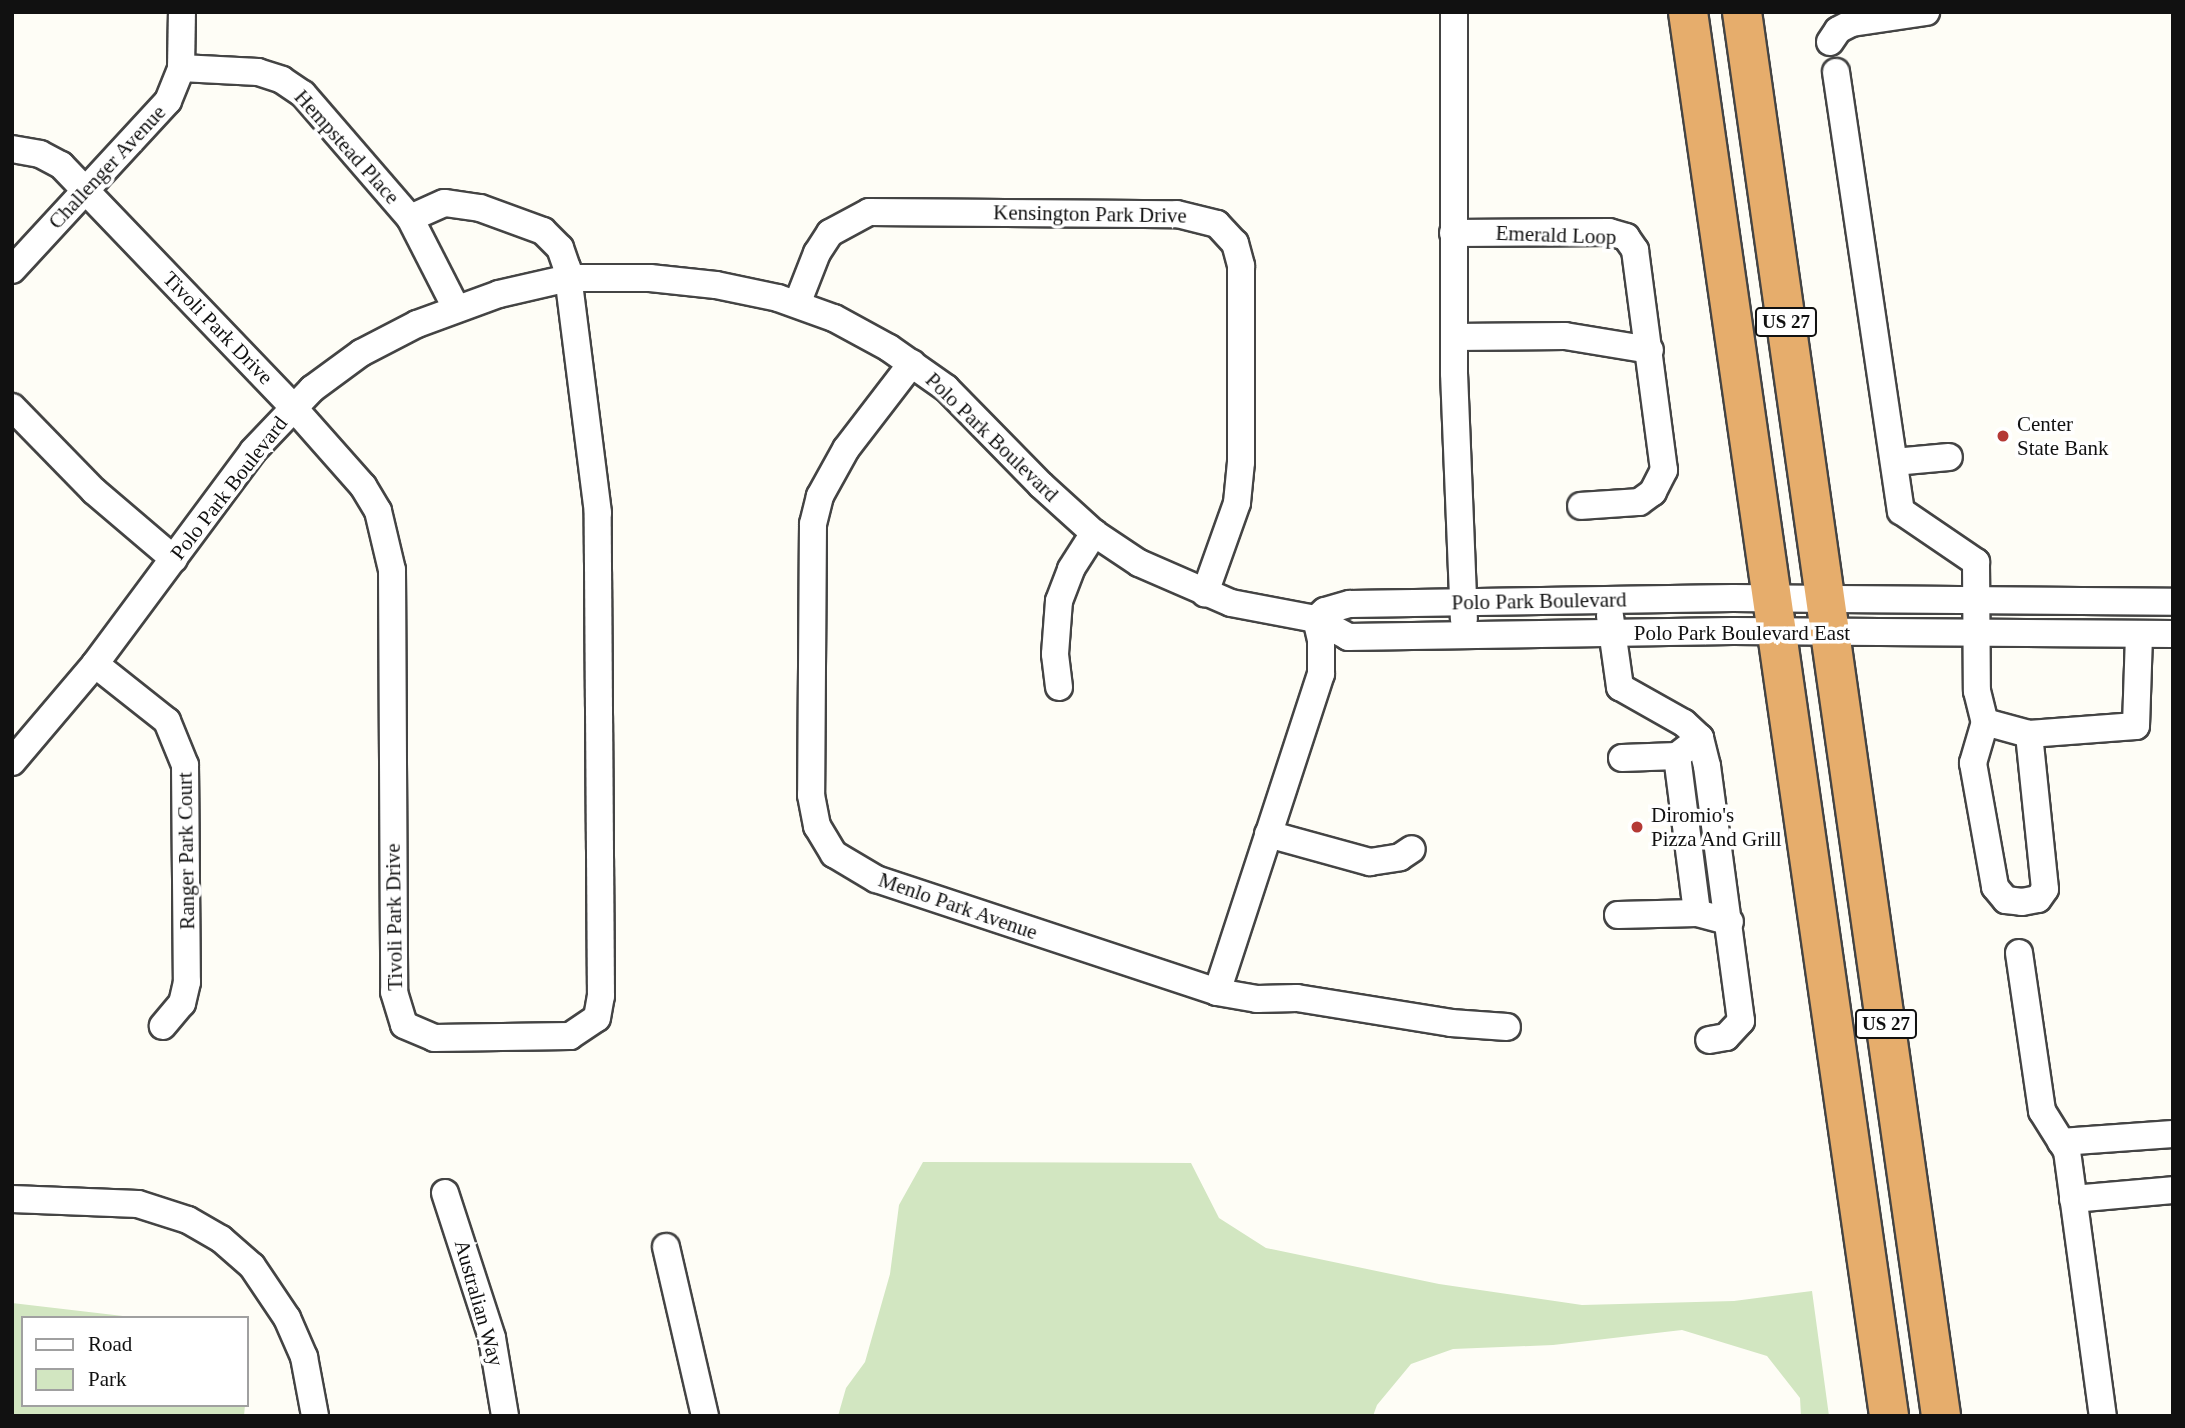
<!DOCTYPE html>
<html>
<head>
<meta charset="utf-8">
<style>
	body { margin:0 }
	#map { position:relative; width:2185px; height:1428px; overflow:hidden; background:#fefdf6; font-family:"Times New Roman",serif }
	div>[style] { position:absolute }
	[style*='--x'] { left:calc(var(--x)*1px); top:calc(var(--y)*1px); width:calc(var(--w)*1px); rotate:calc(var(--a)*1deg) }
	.green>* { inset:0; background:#d2e6c1 }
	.roads { filter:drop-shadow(2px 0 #444) drop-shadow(-2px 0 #444) drop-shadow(0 2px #444) drop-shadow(0 -2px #444) }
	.minor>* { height:26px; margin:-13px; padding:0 13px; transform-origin:13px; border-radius:13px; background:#fff }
	.highway>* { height:38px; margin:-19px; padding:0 19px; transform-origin:19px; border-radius:19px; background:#e6ad6c }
	.dots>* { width:19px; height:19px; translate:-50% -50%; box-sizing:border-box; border:4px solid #fff; border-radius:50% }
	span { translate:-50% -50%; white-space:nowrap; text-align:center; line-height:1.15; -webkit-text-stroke:7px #fff; paint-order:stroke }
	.shield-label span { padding:2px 5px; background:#fff; border:2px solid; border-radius:5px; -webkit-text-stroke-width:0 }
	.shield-label { font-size:19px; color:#111; font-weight:700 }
	.street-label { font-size:21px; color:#111 }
	.poi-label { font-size:21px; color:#111 }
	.left { translate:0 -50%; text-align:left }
	.frame { position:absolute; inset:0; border:14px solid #111; pointer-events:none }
	.legend { position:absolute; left:21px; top:1316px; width:228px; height:91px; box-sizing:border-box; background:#fff; border:2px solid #a0a0a0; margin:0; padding:9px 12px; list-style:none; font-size:21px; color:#111 }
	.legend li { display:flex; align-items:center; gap:14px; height:35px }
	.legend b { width:35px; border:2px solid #a0a0a0 }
</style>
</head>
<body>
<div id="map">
	<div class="green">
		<div style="clip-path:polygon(923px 1162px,1191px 1163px,1219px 1218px,1266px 1248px,1439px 1284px,1582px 1305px,1734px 1301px,1812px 1291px,1829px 1416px,1801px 1416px,1800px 1398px,1767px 1356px,1682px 1330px,1553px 1345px,1453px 1349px,1411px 1364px,1377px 1405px,1373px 1416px,838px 1416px,846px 1388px,865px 1362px,890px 1274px,899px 1205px)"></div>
		<div style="clip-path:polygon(12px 1303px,140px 1318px,23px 1318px,23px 1405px,245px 1405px,244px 1416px,12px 1416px)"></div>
	</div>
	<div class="roads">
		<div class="minor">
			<div style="--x:1454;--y:12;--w:361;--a:90"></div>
			<div style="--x:1454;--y:373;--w:246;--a:87.7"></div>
			<div style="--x:1830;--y:42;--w:14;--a:-56"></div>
			<div style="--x:1838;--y:30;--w:16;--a:-27"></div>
			<div style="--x:1852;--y:23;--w:75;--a:-8.5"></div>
			<div style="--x:181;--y:68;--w:77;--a:3"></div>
			<div style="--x:258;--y:72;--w:25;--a:18"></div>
			<div style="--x:282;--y:80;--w:25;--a:34"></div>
			<div style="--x:303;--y:94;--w:164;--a:49.2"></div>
			<div style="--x:410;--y:218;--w:101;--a:62.9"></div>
			<div style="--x:1836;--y:72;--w:444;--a:81.6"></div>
			<div style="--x:1901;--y:511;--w:91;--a:34.2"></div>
			<div style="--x:1976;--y:562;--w:129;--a:89.6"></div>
			<div style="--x:1977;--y:691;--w:32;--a:76"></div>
			<div style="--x:1985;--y:722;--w:46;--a:15.3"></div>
			<div style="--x:2029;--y:734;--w:107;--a:-4.3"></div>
			<div style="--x:2136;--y:726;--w:92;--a:-88.1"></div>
			<div style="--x:12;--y:149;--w:28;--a:10"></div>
			<div style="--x:40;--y:154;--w:24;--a:28"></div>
			<div style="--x:61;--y:165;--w:335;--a:46.2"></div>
			<div style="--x:293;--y:407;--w:106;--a:48.5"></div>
			<div style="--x:363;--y:486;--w:29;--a:59"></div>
			<div style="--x:378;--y:511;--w:61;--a:76.7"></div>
			<div style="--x:392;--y:570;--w:422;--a:89.7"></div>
			<div style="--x:394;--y:992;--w:34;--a:73"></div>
			<div style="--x:404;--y:1025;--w:33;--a:23"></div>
			<div style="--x:434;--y:1038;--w:136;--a:-0.8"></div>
			<div style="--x:570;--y:1036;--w:32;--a:-34"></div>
			<div style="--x:597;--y:1018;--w:22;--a:-80"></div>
			<div style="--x:601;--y:996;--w:483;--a:-90.4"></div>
			<div style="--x:598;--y:513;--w:247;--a:-97.2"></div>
			<div style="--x:567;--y:268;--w:21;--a:-109"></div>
			<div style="--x:560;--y:248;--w:24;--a:-135"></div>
			<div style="--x:543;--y:231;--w:67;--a:-159.9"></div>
			<div style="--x:480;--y:208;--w:36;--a:-172"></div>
			<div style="--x:444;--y:203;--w:37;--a:156"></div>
			<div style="--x:1453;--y:233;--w:156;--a:-0.4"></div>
			<div style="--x:1609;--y:232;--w:18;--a:16"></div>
			<div style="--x:1626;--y:237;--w:16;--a:55"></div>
			<div style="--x:1635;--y:250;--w:222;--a:82.5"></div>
			<div style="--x:1664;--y:470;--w:25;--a:117"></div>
			<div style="--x:1653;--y:492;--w:17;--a:144"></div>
			<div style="--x:1639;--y:502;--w:58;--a:176.1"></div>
			<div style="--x:12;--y:270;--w:230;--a:-47.3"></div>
			<div style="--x:168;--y:101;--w:35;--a:-68"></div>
			<div style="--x:181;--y:68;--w:56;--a:-89"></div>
			<div style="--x:797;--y:304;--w:55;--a:-68.6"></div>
			<div style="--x:817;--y:253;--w:24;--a:-57"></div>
			<div style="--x:830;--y:233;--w:44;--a:-28.3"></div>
			<div style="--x:869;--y:212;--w:308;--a:0.4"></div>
			<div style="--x:1177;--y:214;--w:41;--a:14"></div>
			<div style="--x:1217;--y:224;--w:26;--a:47"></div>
			<div style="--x:1235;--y:243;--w:24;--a:75"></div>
			<div style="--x:1241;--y:266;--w:196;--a:90"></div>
			<div style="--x:1241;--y:462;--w:41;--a:95.6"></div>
			<div style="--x:1237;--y:503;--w:96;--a:109.6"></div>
			<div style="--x:1454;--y:337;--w:111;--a:-0.5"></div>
			<div style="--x:1565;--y:336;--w:86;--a:9.4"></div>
			<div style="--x:912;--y:363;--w:108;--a:127.5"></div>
			<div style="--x:846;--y:449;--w:54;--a:119"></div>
			<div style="--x:820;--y:496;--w:29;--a:104"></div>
			<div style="--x:813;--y:524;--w:271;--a:90.4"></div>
			<div style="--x:811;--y:795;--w:32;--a:79"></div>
			<div style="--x:817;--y:826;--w:33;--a:59"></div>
			<div style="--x:834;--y:854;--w:49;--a:30.8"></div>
			<div style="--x:876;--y:879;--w:359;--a:18.3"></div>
			<div style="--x:1217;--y:992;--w:41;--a:9.9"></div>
			<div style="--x:1257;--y:999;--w:40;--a:-1.4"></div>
			<div style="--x:1297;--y:998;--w:156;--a:9.2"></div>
			<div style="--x:1451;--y:1023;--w:56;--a:4.1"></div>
			<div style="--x:12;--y:407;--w:117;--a:45.7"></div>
			<div style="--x:94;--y:491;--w:105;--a:40.4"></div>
			<div style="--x:1894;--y:462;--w:55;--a:-5.2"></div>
			<div style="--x:1610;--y:616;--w:72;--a:82"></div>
			<div style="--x:1620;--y:687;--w:73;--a:29.4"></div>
			<div style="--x:1684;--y:723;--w:22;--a:43"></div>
			<div style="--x:1700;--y:738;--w:29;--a:76"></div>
			<div style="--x:1707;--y:766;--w:257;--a:82.4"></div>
			<div style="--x:1741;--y:1021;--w:22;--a:133"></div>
			<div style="--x:1726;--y:1037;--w:17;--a:170"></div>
			<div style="--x:1316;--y:619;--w:37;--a:29"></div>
			<div style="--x:1348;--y:637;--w:385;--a:-0.9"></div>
			<div style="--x:1733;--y:631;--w:440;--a:0.4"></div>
			<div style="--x:1316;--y:619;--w:12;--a:-42"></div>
			<div style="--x:1325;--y:611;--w:26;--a:-16"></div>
			<div style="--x:1350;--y:604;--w:383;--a:-0.9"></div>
			<div style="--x:1733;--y:598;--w:440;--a:0.5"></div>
			<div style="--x:95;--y:664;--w:92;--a:38.4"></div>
			<div style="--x:167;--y:721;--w:48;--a:67.8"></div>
			<div style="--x:185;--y:765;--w:217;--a:89.5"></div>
			<div style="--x:187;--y:982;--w:22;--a:103"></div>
			<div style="--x:182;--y:1003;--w:30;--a:130"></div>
			<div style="--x:1059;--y:687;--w:33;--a:-97"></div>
			<div style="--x:1055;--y:654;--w:53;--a:-85.7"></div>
			<div style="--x:1059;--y:601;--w:34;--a:-69"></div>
			<div style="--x:1071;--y:569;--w:43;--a:-57.4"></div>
			<div style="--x:1985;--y:722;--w:43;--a:106.3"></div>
			<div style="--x:1973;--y:763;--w:126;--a:79.9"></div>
			<div style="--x:1995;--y:887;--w:17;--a:50"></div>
			<div style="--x:2006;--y:900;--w:16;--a:7"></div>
			<div style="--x:2022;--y:902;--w:16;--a:-11"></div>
			<div style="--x:2038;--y:899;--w:12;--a:-55"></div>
			<div style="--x:2045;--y:889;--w:156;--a:-95.9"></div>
			<div style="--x:1700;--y:738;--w:29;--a:142"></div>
			<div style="--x:1677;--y:756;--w:158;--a:82.7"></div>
			<div style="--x:1697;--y:913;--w:34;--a:15"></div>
			<div style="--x:1622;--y:758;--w:55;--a:-2.1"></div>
			<div style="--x:12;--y:762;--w:128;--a:-49.7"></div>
			<div style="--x:95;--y:664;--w:265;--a:-53.4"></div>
			<div style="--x:253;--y:451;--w:86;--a:-46.4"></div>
			<div style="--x:312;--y:389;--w:61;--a:-36.3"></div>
			<div style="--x:361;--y:353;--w:63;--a:-27.4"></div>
			<div style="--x:417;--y:324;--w:87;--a:-20.1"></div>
			<div style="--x:499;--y:294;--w:72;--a:-12.9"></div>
			<div style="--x:569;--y:278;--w:81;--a:0"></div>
			<div style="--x:650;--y:278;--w:66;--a:6.1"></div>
			<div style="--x:716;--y:285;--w:63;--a:11.8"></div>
			<div style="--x:778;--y:298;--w:59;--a:19.7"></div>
			<div style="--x:834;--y:318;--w:63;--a:28.6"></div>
			<div style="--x:889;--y:348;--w:70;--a:35.1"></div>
			<div style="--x:946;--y:388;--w:136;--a:45.6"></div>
			<div style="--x:1041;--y:485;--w:72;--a:42.2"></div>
			<div style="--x:1094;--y:533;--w:54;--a:33.7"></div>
			<div style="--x:1139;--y:563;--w:100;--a:23.5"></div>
			<div style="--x:1231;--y:603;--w:86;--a:10.7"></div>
			<div style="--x:1268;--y:834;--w:106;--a:15.4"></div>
			<div style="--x:1370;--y:862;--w:30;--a:-9"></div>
			<div style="--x:1400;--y:857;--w:14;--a:-34"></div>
			<div style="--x:1618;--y:915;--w:79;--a:-1.5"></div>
			<div style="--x:2019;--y:953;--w:160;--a:81.7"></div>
			<div style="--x:2042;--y:1111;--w:47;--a:58"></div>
			<div style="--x:2067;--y:1151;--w:267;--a:82.3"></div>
			<div style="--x:1217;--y:992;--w:335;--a:-71.9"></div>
			<div style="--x:1321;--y:674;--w:34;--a:-90"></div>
			<div style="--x:1321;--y:640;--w:22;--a:-103"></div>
			<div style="--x:2061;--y:1142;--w:112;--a:-4.1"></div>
			<div style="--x:445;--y:1193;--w:152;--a:72"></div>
			<div style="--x:492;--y:1338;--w:79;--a:80.5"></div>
			<div style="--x:12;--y:1199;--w:126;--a:2.3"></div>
			<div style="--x:138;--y:1204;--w:52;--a:17.7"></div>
			<div style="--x:188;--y:1220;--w:38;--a:30"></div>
			<div style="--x:221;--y:1239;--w:41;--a:41.1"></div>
			<div style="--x:252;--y:1266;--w:63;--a:56.1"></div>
			<div style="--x:287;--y:1318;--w:43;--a:66.4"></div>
			<div style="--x:304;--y:1357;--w:60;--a:79.4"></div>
			<div style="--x:2073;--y:1199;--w:100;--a:-5.1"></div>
			<div style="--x:666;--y:1247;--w:173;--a:77"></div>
		</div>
		<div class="highway">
			<div style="--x:1688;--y:12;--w:1418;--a:81.85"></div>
			<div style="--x:1742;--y:12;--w:1418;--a:81.93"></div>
		</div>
	</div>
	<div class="dots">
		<div style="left:2003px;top:436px;background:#b43935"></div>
		<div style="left:1637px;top:827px;background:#b43935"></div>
	</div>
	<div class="shield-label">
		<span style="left:1786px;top:322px">US 27</span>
		<span style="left:1886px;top:1024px">US 27</span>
	</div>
	<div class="street-label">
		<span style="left:347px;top:147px;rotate:48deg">Hempstead Place</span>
		<span style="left:107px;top:167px;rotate:-47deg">Challenger Avenue</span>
		<span style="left:1090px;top:214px;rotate:1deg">Kensington Park Drive</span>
		<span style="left:1556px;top:235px;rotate:2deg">Emerald Loop</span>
		<span style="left:218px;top:328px;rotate:46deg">Tivoli Park Drive</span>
		<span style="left:992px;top:437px;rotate:44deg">Polo Park Boulevard</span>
		<span style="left:229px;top:488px;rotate:-52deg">Polo Park Boulevard</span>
		<span style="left:1539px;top:601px;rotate:-1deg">Polo Park Boulevard</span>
		<span style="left:1742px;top:633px">Polo Park Boulevard East</span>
		<span style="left:186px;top:851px;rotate:-91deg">Ranger Park Court</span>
		<span style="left:958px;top:906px;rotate:19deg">Menlo Park Avenue</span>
		<span style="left:394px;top:917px;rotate:-91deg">Tivoli Park Drive</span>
		<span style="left:479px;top:1303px;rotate:74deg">Australian Way</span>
	</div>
	<div class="poi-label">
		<span class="left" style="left:2017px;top:436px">Center<br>State Bank</span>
		<span class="left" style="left:1651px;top:827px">Diromio's<br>Pizza And Grill</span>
	</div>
	<div class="frame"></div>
	<ul class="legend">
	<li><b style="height:9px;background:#fff"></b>Road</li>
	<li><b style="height:19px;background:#d2e6c1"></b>Park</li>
	</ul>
</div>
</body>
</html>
